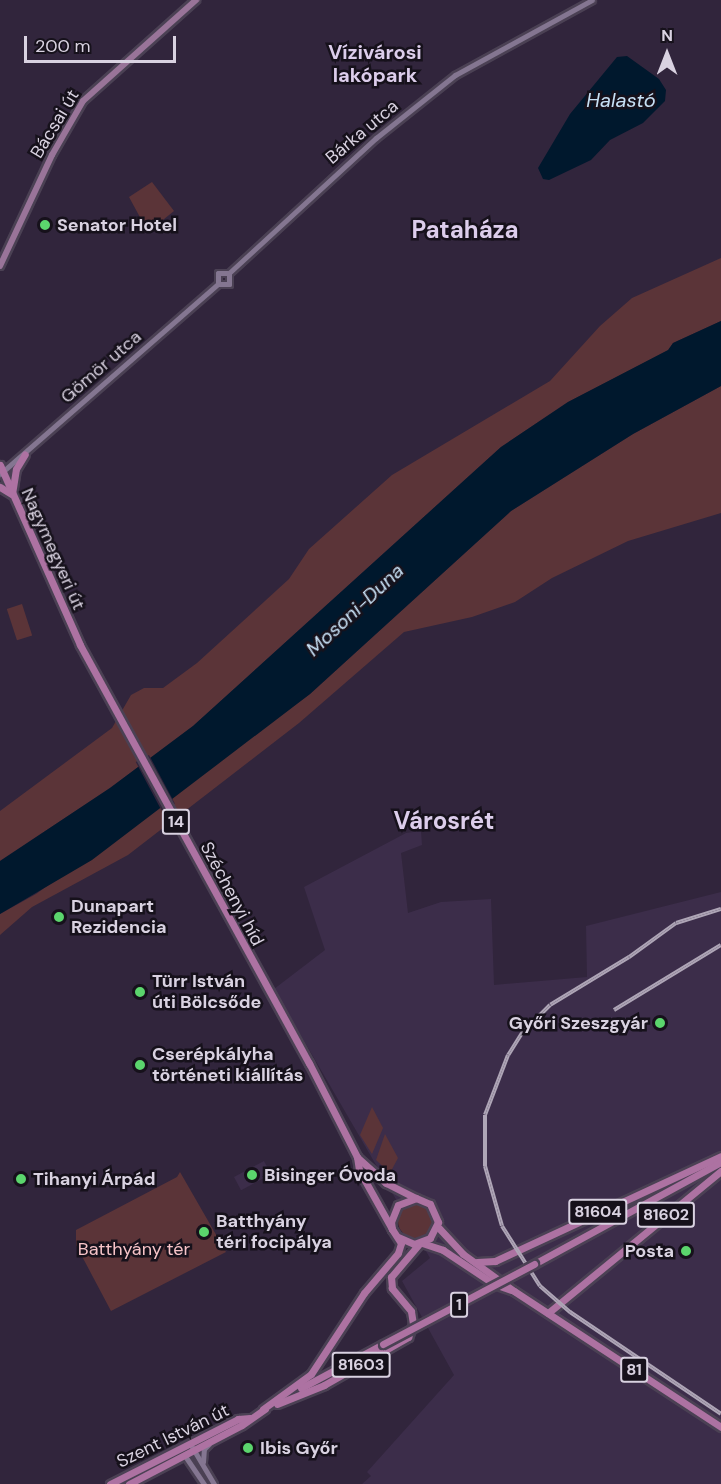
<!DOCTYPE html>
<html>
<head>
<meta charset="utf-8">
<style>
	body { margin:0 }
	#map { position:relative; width:721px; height:1484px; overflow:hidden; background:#31253c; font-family:"DM Sans",sans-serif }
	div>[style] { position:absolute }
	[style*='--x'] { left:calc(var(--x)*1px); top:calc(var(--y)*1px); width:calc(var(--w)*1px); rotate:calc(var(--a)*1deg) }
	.built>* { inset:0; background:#3c2d4a; transform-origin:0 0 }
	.green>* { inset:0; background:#5b3438; transform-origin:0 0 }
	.round { border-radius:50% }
	.water>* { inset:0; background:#00182d }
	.pier>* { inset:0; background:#31253c; transform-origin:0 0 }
	.roads { filter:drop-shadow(2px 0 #4b4154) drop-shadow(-2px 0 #4b4154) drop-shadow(0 2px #4b4154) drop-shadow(0 -2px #4b4154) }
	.tertiary>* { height:5px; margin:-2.5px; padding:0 2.5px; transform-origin:2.5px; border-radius:2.5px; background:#847691 }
	.secondary>* { height:6px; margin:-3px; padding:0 3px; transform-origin:3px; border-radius:3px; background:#997499 }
	.primary>* { height:7px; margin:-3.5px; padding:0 3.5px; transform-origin:3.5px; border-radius:3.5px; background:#ad72a2 }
	.rail>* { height:4px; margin-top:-2px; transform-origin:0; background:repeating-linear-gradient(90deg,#16111b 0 4.5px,#aea5b6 0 9px); box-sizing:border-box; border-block:2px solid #aea5b6 }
	.bridges { filter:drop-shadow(2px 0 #4b4154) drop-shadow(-2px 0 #4b4154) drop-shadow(0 2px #4b4154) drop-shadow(0 -2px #4b4154) }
	.primary-bridge>* { height:7px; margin:-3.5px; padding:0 3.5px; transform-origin:3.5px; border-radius:3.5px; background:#ad72a2 }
	.dots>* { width:16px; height:16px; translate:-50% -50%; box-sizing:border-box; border:3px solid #16111b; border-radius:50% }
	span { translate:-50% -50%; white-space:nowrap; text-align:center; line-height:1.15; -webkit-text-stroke:5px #16111b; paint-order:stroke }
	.shield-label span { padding:2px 4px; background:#16111b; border:2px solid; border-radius:4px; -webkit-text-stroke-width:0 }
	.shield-label { font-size:16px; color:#d9d2e1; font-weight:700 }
	.street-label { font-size:18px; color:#d9d2e1 }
	.poi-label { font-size:18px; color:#d9d2e1; font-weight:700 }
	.left { translate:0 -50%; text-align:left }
	.right { translate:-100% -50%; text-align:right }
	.park-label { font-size:18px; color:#f7c4c8 }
	.neighbourhood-label { font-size:20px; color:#dccdeb; font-weight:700 }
	.water-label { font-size:20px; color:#c7e0f5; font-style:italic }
	.district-label { font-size:24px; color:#dccdeb; font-weight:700 }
	.north { position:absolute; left:637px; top:24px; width:60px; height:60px; -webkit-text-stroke:4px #16111b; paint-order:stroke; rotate:0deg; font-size:16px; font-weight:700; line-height:24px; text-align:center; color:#d9d2e1 }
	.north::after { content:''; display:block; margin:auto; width:21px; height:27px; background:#d9d2e1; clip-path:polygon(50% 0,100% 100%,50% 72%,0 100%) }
	.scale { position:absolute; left:24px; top:36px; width:152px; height:27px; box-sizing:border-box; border:3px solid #d9d2e1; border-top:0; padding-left:8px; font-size:18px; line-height:21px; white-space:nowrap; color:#d9d2e1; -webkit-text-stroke:4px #16111b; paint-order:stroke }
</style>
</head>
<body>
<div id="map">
	<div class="built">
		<div style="clip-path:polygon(421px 831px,422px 845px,401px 853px,408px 913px,441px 902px,491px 899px,494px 985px,587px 977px,586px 926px,721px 892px,721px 1484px,362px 1484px,371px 1476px,367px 1472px,454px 1375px,402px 1281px,430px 1258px,274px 989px,325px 950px,304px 887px,406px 833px)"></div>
		<div style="left:264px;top:1161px;width:15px;height:34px;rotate:62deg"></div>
	</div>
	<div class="green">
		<div style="clip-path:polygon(152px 182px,174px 211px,148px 232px,129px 197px)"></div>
		<div style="clip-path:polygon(721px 258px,721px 321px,673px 343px,669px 350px,568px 402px,501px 447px,193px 726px,110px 788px,0 861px,0 811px,112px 728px,131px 695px,144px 688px,163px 688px,197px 663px,289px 579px,309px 549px,392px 475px,550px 381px,600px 326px,632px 298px)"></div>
		<div style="clip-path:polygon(721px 386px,721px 513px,628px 541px,552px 578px,515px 602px,472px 617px,404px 632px,299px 723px,128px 855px,32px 907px,0 935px,0 914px,36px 894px,310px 694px,511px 511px,633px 434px)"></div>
		<div style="left:22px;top:604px;width:33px;height:16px;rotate:72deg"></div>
		<div style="clip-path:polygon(372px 1107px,383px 1128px,372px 1154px,360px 1135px)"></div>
		<div style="clip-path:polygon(385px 1134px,398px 1158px,390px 1173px,376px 1160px)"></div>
		<div style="clip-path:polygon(180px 1172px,226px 1252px,111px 1311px,76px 1245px,76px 1230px,177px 1177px)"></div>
		<div class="round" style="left:398px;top:1204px;width:34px;height:34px"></div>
	</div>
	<div class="water">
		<div style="clip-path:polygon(627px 56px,659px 79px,666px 90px,665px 101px,643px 123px,610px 140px,591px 160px,549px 180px,543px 179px,538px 168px,570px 114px,617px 57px)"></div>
		<div style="clip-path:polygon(721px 321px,721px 386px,633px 434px,511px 511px,310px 694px,92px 860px,0 914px,0 861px,110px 788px,193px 726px,501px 447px,568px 402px,668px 350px,673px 343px)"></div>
	</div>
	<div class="pier">
		<div style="left:149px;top:755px;width:55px;height:15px;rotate:62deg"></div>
	</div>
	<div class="roads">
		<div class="tertiary">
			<div style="--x:229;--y:273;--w:200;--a:-42.6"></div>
			<div style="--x:376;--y:138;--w:101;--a:-38.6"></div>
			<div style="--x:455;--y:75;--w:156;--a:-28.7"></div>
			<div style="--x:218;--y:284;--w:11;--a:-90"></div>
			<div style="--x:218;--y:273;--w:11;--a:0"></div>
			<div style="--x:218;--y:284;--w:11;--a:0"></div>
			<div style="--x:229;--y:284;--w:11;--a:-90"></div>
			<div style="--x:0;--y:474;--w:289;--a:-41.1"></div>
			<div style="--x:192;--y:1447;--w:43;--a:59.3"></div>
			<div style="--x:185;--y:1456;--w:34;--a:56"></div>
			<div style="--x:203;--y:1462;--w:13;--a:-86"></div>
			<div style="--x:204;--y:1449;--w:7;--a:-45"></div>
		</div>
		<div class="secondary">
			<div style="--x:0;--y:266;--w:123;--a:-64.9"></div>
			<div style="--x:52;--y:155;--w:62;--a:-60.1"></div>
			<div style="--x:83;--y:101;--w:152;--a:-41.8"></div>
		</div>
		<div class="primary">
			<div style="--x:0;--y:465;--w:197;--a:66"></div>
			<div style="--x:80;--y:645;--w:477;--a:61.3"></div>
			<div style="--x:309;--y:1063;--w:106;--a:62.9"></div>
			<div style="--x:357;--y:1157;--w:13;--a:81"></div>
			<div style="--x:359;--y:1170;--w:68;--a:60.8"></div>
			<div style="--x:0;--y:487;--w:13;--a:32"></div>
			<div style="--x:12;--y:494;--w:25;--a:-81"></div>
			<div style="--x:16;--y:469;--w:17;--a:-59"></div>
			<div style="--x:357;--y:1157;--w:39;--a:42"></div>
			<div style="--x:386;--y:1183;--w:33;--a:27"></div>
			<div style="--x:437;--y:1226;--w:38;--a:47"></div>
			<div style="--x:463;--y:1254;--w:63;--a:36"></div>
			<div style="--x:514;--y:1291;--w:248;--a:33.3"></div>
			<div style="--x:422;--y:1243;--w:22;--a:18"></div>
			<div style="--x:443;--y:1250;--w:61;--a:33.7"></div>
			<div style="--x:494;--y:1284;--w:18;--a:19"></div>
			<div style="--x:477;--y:1262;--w:18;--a:-3"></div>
			<div style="--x:495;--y:1261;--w:249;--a:-24.9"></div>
			<div style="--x:534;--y:1264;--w:213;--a:-28.6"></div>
			<div style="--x:548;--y:1313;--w:224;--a:-39.4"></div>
			<div style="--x:301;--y:1388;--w:93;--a:-28.2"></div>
			<div style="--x:277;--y:1404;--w:51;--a:-22"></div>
			<div style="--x:324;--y:1385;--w:97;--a:-29.7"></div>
			<div style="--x:408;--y:1337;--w:14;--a:-69"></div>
			<div style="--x:413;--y:1324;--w:13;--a:-99"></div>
			<div style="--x:411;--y:1311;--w:30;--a:-130"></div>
			<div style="--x:392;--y:1288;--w:11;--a:-95"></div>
			<div style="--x:391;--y:1277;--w:43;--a:-49.7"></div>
			<div style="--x:263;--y:1409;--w:59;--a:-36.1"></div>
			<div style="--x:311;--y:1374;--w:97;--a:-56.8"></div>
			<div style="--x:364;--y:1293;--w:52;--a:-49.6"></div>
			<div style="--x:398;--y:1253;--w:10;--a:-73"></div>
			<div style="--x:401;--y:1243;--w:17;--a:-123"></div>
			<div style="--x:392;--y:1229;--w:7;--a:-98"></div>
			<div style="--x:391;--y:1222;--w:18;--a:-68"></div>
			<div style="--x:398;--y:1205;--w:19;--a:-21"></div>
			<div style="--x:416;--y:1198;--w:15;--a:23"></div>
			<div style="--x:430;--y:1204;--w:20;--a:66"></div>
			<div style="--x:438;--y:1222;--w:18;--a:117"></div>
			<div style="--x:430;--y:1238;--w:17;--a:159"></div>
			<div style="--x:414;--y:1244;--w:17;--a:-156"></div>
			<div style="--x:110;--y:1484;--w:144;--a:-26.9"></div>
			<div style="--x:238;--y:1419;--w:12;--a:-5"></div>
			<div style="--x:129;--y:1484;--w:127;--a:-27.6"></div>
			<div style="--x:242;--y:1425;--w:28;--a:-35"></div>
		</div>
	</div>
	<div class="rail">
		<div style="--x:721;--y:909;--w:47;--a:162.7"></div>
		<div style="--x:676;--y:923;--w:58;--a:144.1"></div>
		<div style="--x:629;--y:957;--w:92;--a:148.7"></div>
		<div style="--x:550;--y:1005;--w:40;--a:135"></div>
		<div style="--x:522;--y:1033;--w:26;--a:122"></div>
		<div style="--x:508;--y:1055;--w:64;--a:111"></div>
		<div style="--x:485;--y:1115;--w:51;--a:90"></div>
		<div style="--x:485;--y:1166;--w:62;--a:74.2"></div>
		<div style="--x:502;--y:1226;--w:71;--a:57.7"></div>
		<div style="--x:540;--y:1286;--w:40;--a:41"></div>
		<div style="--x:570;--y:1312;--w:182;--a:34"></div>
		<div style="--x:614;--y:1010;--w:125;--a:-31.3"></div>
	</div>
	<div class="bridges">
		<div class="primary-bridge">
			<div style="--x:383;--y:1344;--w:171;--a:-27.9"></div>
		</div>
	</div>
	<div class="dots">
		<div style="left:45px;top:225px;background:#5bd56d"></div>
		<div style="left:59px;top:917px;background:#5bd56d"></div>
		<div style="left:140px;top:992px;background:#5bd56d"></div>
		<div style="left:660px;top:1023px;background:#5bd56d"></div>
		<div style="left:140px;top:1065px;background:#5bd56d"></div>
		<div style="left:252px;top:1175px;background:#5bd56d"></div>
		<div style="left:21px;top:1179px;background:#5bd56d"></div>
		<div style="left:204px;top:1232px;background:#5bd56d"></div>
		<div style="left:686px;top:1251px;background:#5bd56d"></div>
		<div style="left:248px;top:1448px;background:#5bd56d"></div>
	</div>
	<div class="shield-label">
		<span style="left:176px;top:822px">14</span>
		<span style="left:598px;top:1212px">81604</span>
		<span style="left:666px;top:1215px">81602</span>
		<span style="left:459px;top:1305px">1</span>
		<span style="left:361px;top:1365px">81603</span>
		<span style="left:634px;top:1370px">81</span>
	</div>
	<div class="street-label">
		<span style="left:55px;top:124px;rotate:-59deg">Bácsai út</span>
		<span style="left:362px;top:132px;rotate:-40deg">Bárka utca</span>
		<span style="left:101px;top:367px;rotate:-41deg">Gömör utca</span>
		<span style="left:53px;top:549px;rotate:66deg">Nagymegyeri út</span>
		<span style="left:232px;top:894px;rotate:62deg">Széchenyi híd</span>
		<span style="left:173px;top:1436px;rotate:-26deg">Szent István út</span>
	</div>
	<div class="poi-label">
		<span class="left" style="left:57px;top:225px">Senator Hotel</span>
		<span class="left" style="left:71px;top:917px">Dunapart<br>Rezidencia</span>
		<span class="left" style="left:152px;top:992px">Türr István<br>úti Bölcsőde</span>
		<span class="right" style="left:648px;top:1023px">Győri Szeszgyár</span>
		<span class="left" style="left:152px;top:1065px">Cserépkályha<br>történeti kiállítás</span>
		<span class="left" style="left:264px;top:1175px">Bisinger Óvoda</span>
		<span class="left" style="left:33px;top:1179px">Tihanyi Árpád</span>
		<span class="left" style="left:216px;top:1232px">Batthyány<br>téri focipálya</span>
		<span class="right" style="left:674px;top:1251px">Posta</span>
		<span class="left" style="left:260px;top:1448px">Ibis Győr</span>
	</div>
	<div class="park-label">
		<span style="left:134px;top:1249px">Batthyány tér</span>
	</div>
	<div class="neighbourhood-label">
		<span style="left:375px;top:64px">Vízivárosi<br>lakópark</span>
	</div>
	<div class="water-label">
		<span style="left:621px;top:100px">Halastó</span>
		<span style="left:355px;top:610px;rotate:-43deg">Mosoni-Duna</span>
	</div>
	<div class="district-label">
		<span style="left:465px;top:230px">Pataháza</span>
		<span style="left:444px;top:821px">Városrét</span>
	</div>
	<div class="north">N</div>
	<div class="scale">200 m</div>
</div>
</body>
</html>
